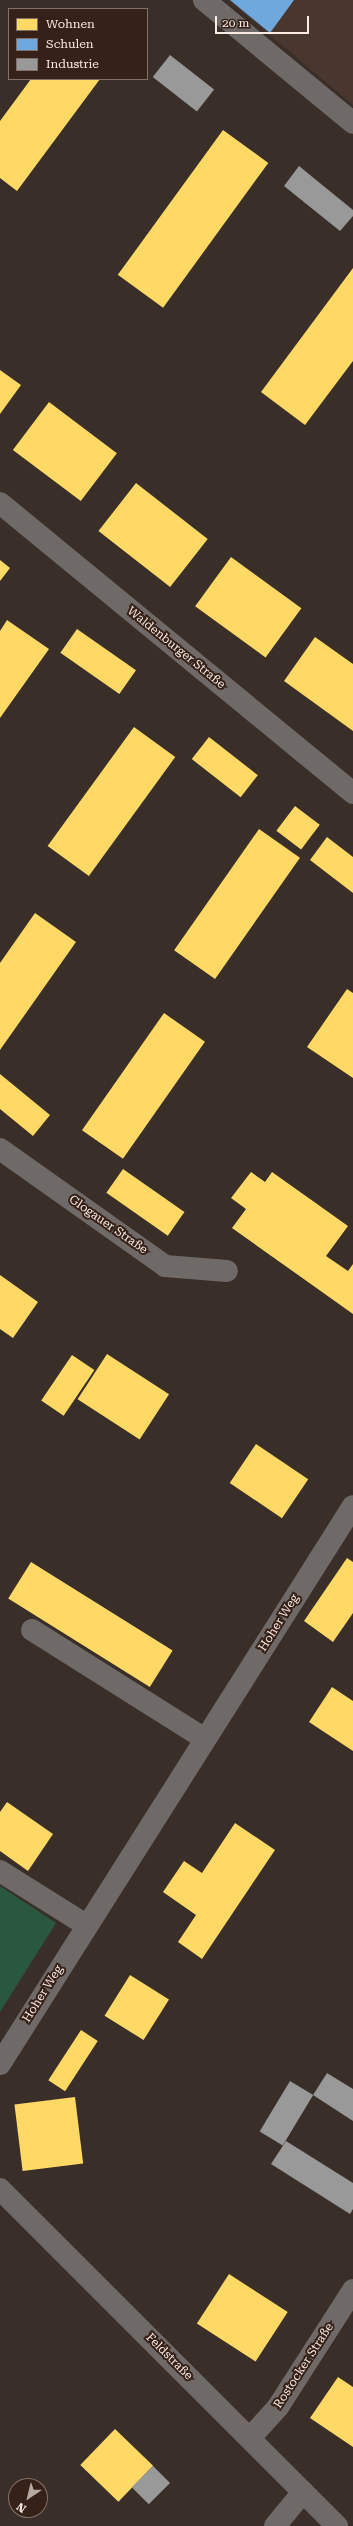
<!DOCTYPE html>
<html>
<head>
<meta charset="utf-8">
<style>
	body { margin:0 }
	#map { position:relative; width:353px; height:2526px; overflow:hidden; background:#392e28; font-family:"Roboto Serif",serif }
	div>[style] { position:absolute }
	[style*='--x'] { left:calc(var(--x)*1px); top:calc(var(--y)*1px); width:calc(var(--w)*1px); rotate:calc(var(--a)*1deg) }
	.education>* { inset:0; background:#48362f }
	.green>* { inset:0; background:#29583f }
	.homes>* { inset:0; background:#ffd966; transform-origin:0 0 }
	.schools>* { inset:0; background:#6fa8dc }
	.industry>* { inset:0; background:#999; transform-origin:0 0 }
	.minor>* { height:22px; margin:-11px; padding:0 11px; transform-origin:11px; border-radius:11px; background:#6f6968 }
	span { translate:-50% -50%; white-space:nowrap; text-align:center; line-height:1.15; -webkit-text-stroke:4px #352117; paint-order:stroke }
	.street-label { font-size:12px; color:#f9ebe4 }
	.legend { position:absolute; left:8px; top:8px; width:140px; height:72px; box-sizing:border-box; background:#352117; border:1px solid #837269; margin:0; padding:5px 7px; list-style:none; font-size:12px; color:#f9ebe4 }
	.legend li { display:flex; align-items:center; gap:8px; height:20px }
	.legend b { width:20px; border:1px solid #837269 }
	.north { position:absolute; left:8px; top:2478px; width:40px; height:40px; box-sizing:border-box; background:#352117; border:1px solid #837269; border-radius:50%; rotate:215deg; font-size:11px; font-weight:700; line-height:16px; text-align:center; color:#f9ebe4 }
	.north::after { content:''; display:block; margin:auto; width:14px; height:18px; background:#b6a9a2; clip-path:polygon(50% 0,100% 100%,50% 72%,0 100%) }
	.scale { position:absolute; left:215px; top:16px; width:94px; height:18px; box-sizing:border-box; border:2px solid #f9ebe4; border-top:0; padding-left:5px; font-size:12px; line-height:14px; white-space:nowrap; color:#f9ebe4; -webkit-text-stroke:3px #352117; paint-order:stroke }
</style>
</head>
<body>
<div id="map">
	<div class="education">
		<div style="clip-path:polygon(228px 0,353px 0,353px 105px)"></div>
	</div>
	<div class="green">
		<div style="clip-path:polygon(0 1886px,56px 1923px,0 2012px)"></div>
	</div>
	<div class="homes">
		<div style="clip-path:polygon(31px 79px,100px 79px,17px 191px,0 178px,0 121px)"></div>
		<div style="left:223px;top:130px;width:56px;height:179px;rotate:36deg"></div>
		<div style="clip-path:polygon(353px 268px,353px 361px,305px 425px,261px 392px)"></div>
		<div style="clip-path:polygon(0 370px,21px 385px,0 414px)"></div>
		<div style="left:49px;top:402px;width:85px;height:60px;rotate:37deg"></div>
		<div style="left:136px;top:483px;width:91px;height:61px;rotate:38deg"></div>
		<div style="left:231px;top:557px;width:87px;height:61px;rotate:36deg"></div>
		<div style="clip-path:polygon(0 560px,10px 568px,0 581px)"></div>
		<div style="clip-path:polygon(7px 620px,49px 649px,0 718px,0 631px)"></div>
		<div style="left:77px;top:629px;width:72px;height:29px;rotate:35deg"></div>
		<div style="clip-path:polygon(315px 637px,353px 664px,353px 731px,284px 681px)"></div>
		<div style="left:134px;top:727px;width:51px;height:147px;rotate:36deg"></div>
		<div style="left:209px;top:737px;width:62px;height:28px;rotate:38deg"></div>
		<div style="left:295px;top:806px;width:31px;height:31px;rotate:37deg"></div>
		<div style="left:259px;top:829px;width:50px;height:148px;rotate:35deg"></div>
		<div style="clip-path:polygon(327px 837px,353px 857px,353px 893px,310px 860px)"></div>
		<div style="clip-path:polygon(35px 913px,76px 942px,0 1050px,0 963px)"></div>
		<div style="clip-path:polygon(347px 989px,353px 993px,353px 1078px,307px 1047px)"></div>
		<div style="left:164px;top:1013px;width:50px;height:143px;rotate:35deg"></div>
		<div style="clip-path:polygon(0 1074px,50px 1115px,33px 1136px,0 1109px)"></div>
		<div style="left:123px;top:1169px;width:75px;height:29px;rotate:35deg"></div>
		<div style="clip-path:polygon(251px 1172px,265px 1182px,272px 1172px,348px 1226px,326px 1256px,348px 1271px,353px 1264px,353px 1314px,232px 1228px,246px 1209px,231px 1198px)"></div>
		<div style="clip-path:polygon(0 1275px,38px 1302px,13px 1338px,0 1329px)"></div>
		<div style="left:107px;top:1354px;width:74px;height:54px;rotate:33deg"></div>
		<div style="left:72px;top:1355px;width:27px;height:55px;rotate:34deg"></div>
		<div style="left:256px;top:1444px;width:63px;height:47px;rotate:34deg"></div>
		<div style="clip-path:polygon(347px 1558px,353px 1562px,353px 1613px,333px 1642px,304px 1621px)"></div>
		<div style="left:31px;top:1562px;width:167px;height:43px;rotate:32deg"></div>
		<div style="clip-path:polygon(332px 1687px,353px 1701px,353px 1751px,309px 1722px)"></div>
		<div style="clip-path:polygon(7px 1802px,53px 1834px,28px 1871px,0 1851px,0 1812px)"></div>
		<div style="clip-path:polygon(235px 1823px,275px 1850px,202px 1959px,178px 1942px,196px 1915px,163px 1892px,184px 1861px,202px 1873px)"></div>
		<div style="left:130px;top:1975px;width:46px;height:48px;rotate:32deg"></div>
		<div style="left:81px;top:2030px;width:20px;height:60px;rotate:33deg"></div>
		<div style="left:75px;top:2097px;width:67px;height:61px;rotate:83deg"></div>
		<div style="left:229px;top:2274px;width:70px;height:59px;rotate:33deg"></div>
		<div style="clip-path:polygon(338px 2377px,353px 2387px,353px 2447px,310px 2418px)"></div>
		<div style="left:115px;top:2429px;width:53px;height:50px;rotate:44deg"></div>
	</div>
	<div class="schools">
		<div style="clip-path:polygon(230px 0,294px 0,270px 33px)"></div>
	</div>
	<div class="industry">
		<div style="left:170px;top:55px;width:56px;height:28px;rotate:38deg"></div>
		<div style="clip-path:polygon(299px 166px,353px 210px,353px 216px,340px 231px,284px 186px)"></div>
		<div style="clip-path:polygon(327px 2073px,353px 2089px,353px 2121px,313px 2095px)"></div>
		<div style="left:290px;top:2081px;width:27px;height:59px;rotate:31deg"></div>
		<div style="clip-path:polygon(286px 2141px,353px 2183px,353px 2209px,350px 2214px,271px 2164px)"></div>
		<div style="left:153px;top:2466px;width:24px;height:30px;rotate:45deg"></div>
	</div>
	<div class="minor">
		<div style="--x:204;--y:0;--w:193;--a:39.5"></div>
		<div style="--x:0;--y:503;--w:457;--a:39.4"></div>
		<div style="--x:0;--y:1149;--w:202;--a:35.3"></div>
		<div style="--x:165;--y:1266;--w:62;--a:4.6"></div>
		<div style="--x:32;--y:1630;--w:204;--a:32.2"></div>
		<div style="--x:0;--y:1871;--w:102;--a:32.1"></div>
		<div style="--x:0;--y:2064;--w:660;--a:-57.68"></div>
		<div style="--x:0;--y:2189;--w:477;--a:45"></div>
		<div style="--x:250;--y:2438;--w:42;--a:-47.9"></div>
		<div style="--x:278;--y:2407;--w:139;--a:-57.3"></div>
		<div style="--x:275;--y:2526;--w:44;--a:-50.5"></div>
	</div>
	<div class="street-label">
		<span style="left:176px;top:648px;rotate:39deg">Waldenburger Straße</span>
		<span style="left:108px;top:1225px;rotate:35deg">Glogauer Straße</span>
		<span style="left:279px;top:1623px;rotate:-58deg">Hoher Weg</span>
		<span style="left:43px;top:1994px;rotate:-58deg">Hoher Weg</span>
		<span style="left:169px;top:2357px;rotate:45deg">Feldstraße</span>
		<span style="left:304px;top:2366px;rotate:-57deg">Rostocker Straße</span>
	</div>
	<ul class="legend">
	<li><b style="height:11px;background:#ffd966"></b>Wohnen</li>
	<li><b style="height:11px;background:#6fa8dc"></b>Schulen</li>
	<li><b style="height:11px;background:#999"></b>Industrie</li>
	</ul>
	<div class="north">N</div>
	<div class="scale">20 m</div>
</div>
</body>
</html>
